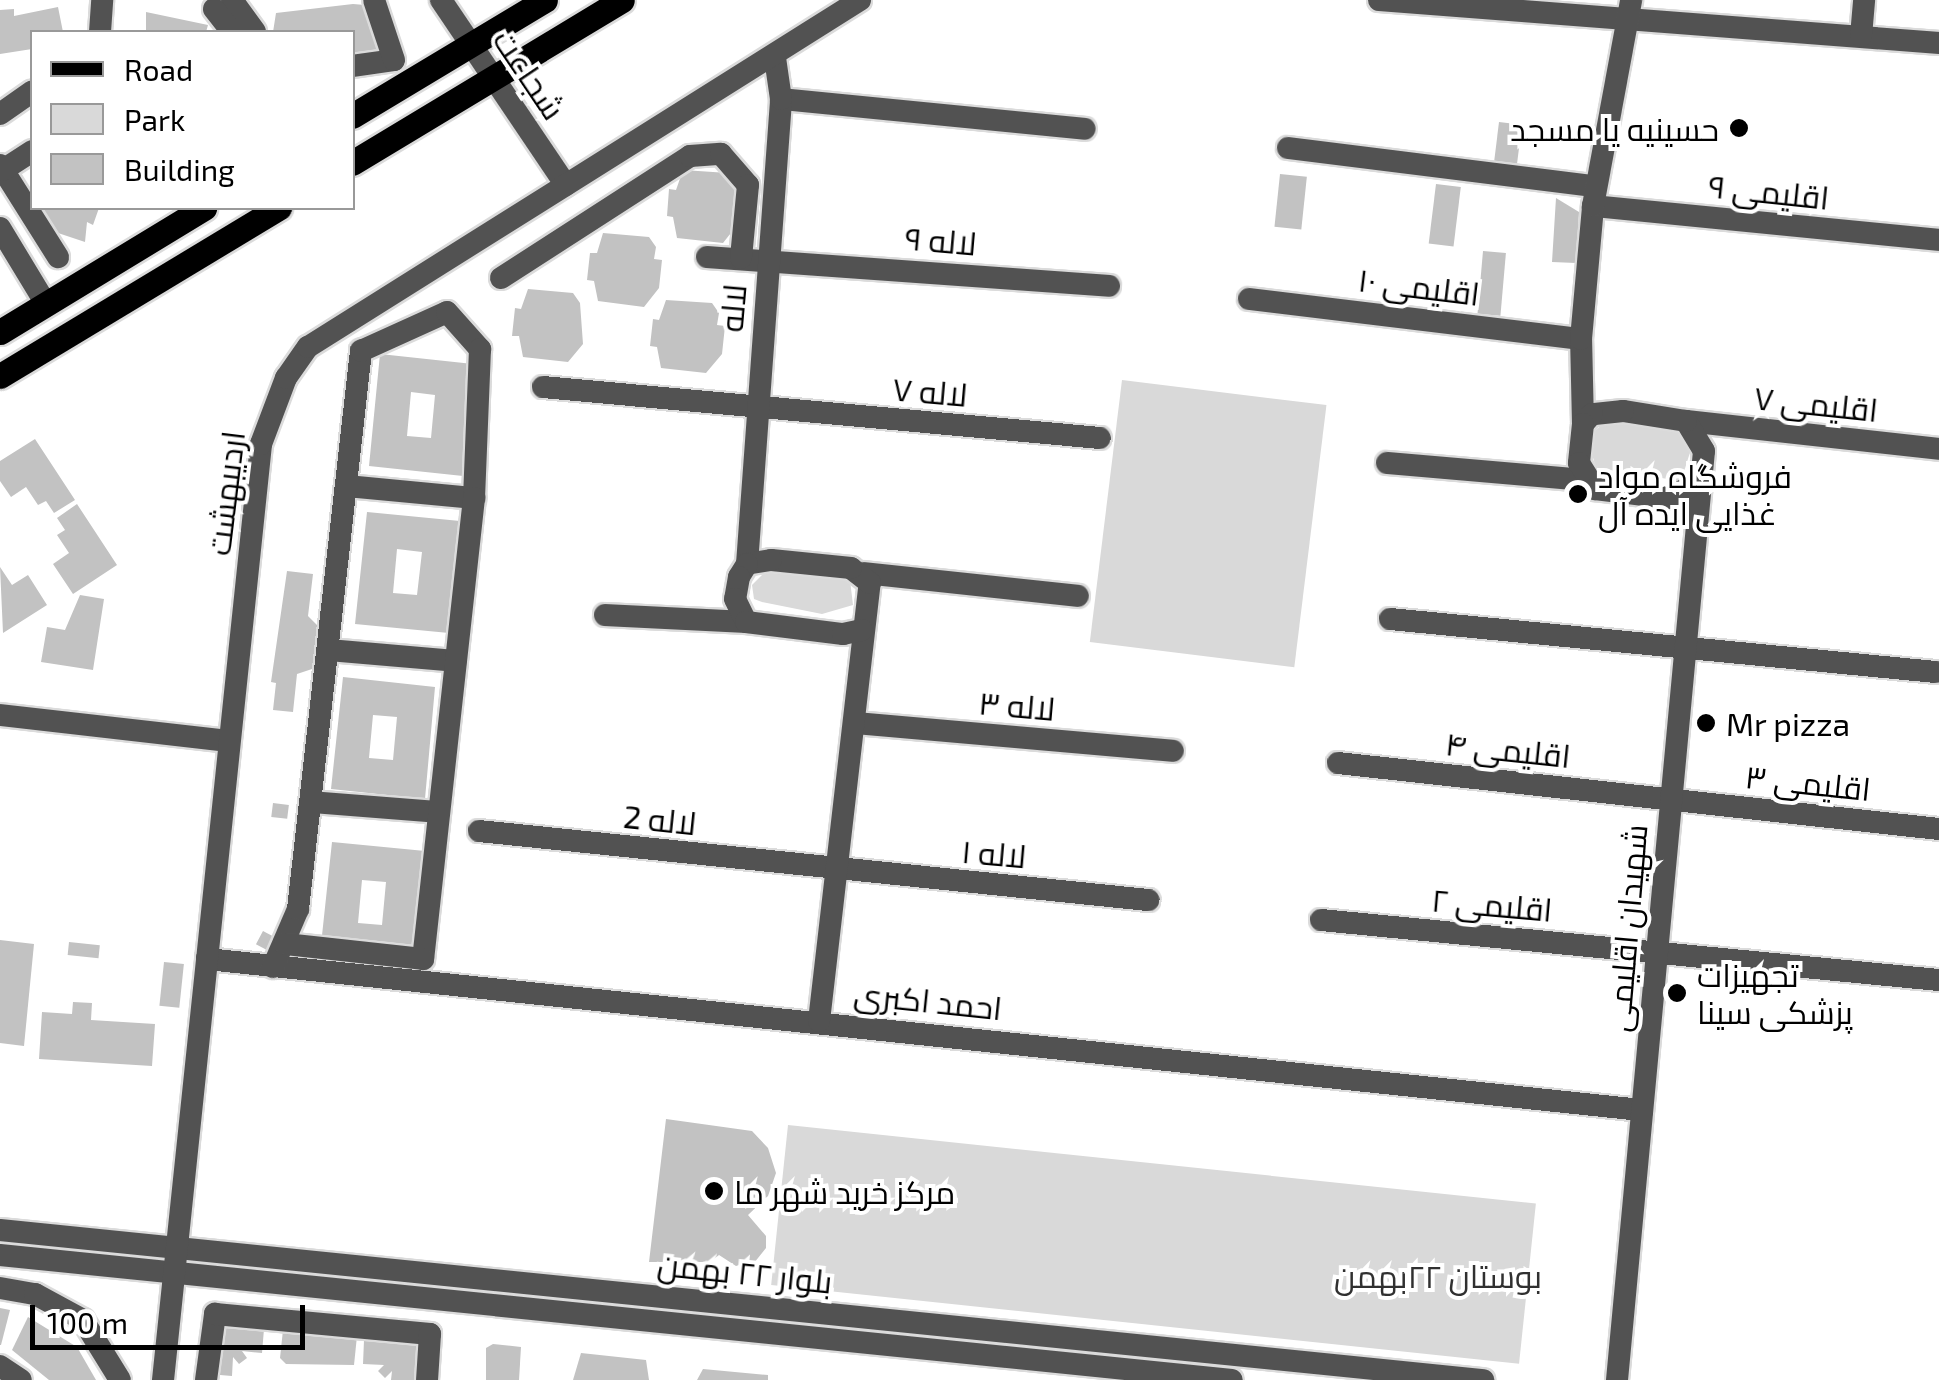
<!DOCTYPE html>
<html>
<head>
<meta charset="utf-8">
<style>
	body { margin:0 }
	#map { position:relative; width:1939px; height:1380px; overflow:hidden; background:#fff; font-family:"Exo 2",Cairo,sans-serif }
	div>[style] { position:absolute }
	[style*='--x'] { left:calc(var(--x)*1px); top:calc(var(--y)*1px); width:calc(var(--w)*1px); rotate:calc(var(--a)*1deg) }
	.green>* { inset:0; background:#d9d9d9; transform-origin:0 0 }
	.building>* { inset:0; background:#c2c2c2; transform-origin:0 0 }
	.roads { filter:drop-shadow(2px 0 #dbdbdb) drop-shadow(-2px 0 #dbdbdb) drop-shadow(0 2px #dbdbdb) drop-shadow(0 -2px #dbdbdb) }
	.minor>* { height:22px; margin:-11px; padding:0 11px; transform-origin:11px; border-radius:11px; background:#525252 }
	.major>* { height:25px; margin:-12.5px; padding:0 12.5px; transform-origin:12.5px; border-radius:12.5px; background:#000 }
	.dots>* { width:28px; height:28px; translate:-50% -50%; box-sizing:border-box; border:5px solid #fff; border-radius:50% }
	span { translate:-50% -50%; white-space:nowrap; text-align:center; line-height:1.15; -webkit-text-stroke:8px #fff; paint-order:stroke }
	.street-label { font-size:32px; color:#000 }
	.poi-label { font-size:32px; color:#000 }
	.right { translate:-100% -50%; text-align:right }
	.left { translate:0 -50%; text-align:left }
	.park-label { font-size:32px; color:#303030 }
	.legend { position:absolute; left:30px; top:30px; width:325px; height:180px; box-sizing:border-box; background:#fff; border:2px solid #999; margin:0; padding:12px 18px; list-style:none; font-size:30px; color:#000 }
	.legend li { display:flex; align-items:center; gap:20px; height:50px }
	.legend b { width:50px; border:2px solid #999 }
	.scale { position:absolute; left:30px; top:1305px; width:275px; height:45px; box-sizing:border-box; border:5px solid #000; border-top:0; padding-left:12px; font-size:30px; line-height:35px; white-space:nowrap; color:#000; -webkit-text-stroke:8px #fff; paint-order:stroke }
</style>
</head>
<body>
<div id="map">
	<div class="green">
		<div style="left:1122px;top:380px;width:206px;height:264px;rotate:7deg"></div>
		<div style="clip-path:polygon(1613px 416px,1682px 424px,1693px 443px,1681px 481px,1596px 468px,1587px 437px)"></div>
		<div style="clip-path:polygon(766px 571px,850px 580px,853px 605px,822px 614px,762px 602px,754px 599px,752px 585px)"></div>
		<div style="left:788px;top:1125px;width:752px;height:161px;rotate:6deg"></div>
	</div>
	<div class="building">
		<div style="clip-path:polygon(353px 4px,377px 6px,380px 49px,352px 56px,352px 32px,273px 32px,276px 13px)"></div>
		<div style="clip-path:polygon(58px 7px,63px 32px,32px 32px,32px 49px,0 54px,0 10px,14px 9px,14px 16px)"></div>
		<div style="clip-path:polygon(146px 12px,208px 25px,206px 32px,146px 32px)"></div>
		<div style="left:1499px;top:122px;width:23px;height:44px;rotate:7deg"></div>
		<div style="clip-path:polygon(683px 170px,728px 173px,735px 183px,738px 224px,723px 243px,677px 238px,673px 217px,667px 216px,669px 189px,676px 190px)"></div>
		<div style="left:1280px;top:174px;width:27px;height:53px;rotate:6deg"></div>
		<div style="left:1436px;top:184px;width:25px;height:60px;rotate:7deg"></div>
		<div style="clip-path:polygon(1556px 198px,1579px 212px,1576px 263px,1552px 262px)"></div>
		<div style="clip-path:polygon(38px 208px,99px 208px,93px 225px,87px 222px,85px 242px,40px 227px,45px 211px)"></div>
		<div style="clip-path:polygon(603px 233px,649px 237px,656px 247px,654px 259px,662px 260px,659px 288px,644px 307px,598px 301px,594px 281px,587px 280px,590px 253px,597px 253px)"></div>
		<div style="left:1483px;top:251px;width:23px;height:63px;rotate:5deg"></div>
		<div style="clip-path:polygon(528px 289px,573px 293px,580px 303px,583px 344px,568px 362px,523px 357px,519px 336px,512px 336px,515px 308px,521px 309px)"></div>
		<div style="clip-path:polygon(666px 300px,712px 303px,719px 313px,717px 325px,725px 326px,722px 354px,706px 373px,661px 368px,657px 347px,650px 346px,653px 319px,659px 320px)"></div>
		<div style="clip-path:polygon(evenodd,380px 354px,473px 364px,463px 476px,369px 466px,380px 354px,411px 392px,435px 395px,431px 438px,407px 436px,411px 392px)"></div>
		<div style="clip-path:polygon(35px 439px,75px 500px,54px 513px,46px 501px,38px 505px,26px 487px,11px 497px,0 481px,0 461px)"></div>
		<div style="clip-path:polygon(77px 504px,117px 565px,73px 594px,53px 564px,69px 553px,57px 535px,65px 530px,57px 518px)"></div>
		<div style="clip-path:polygon(evenodd,367px 512px,460px 521px,449px 633px,355px 624px,367px 512px,397px 549px,422px 552px,417px 595px,393px 593px,397px 549px)"></div>
		<div style="clip-path:polygon(0 567px,12px 585px,28px 575px,47px 605px,3px 633px)"></div>
		<div style="clip-path:polygon(287px 571px,313px 574px,308px 616px,319px 627px,315px 668px,297px 674px,293px 712px,273px 710px,276px 683px,271px 682px)"></div>
		<div style="clip-path:polygon(80px 595px,104px 599px,93px 670px,41px 662px,47px 627px,65px 630px)"></div>
		<div style="clip-path:polygon(evenodd,343px 677px,435px 687px,425px 799px,331px 789px,343px 677px,373px 715px,397px 717px,393px 760px,369px 758px,373px 715px)"></div>
		<div style="left:273px;top:803px;width:16px;height:14px;rotate:7deg"></div>
		<div style="clip-path:polygon(evenodd,332px 842px,425px 851px,414px 964px,320px 954px,332px 842px,362px 880px,386px 882px,382px 925px,358px 923px,362px 880px)"></div>
		<div style="left:263px;top:931px;width:15px;height:15px;rotate:28deg"></div>
		<div style="clip-path:polygon(0 940px,34px 944px,24px 1046px,0 1043px)"></div>
		<div style="left:69px;top:942px;width:31px;height:13px;rotate:6deg"></div>
		<div style="left:164px;top:962px;width:20px;height:44px;rotate:6deg"></div>
		<div style="clip-path:polygon(73px 1002px,92px 1003px,91px 1020px,155px 1024px,152px 1066px,39px 1059px,42px 1012px,72px 1014px)"></div>
		<div style="clip-path:polygon(666px 1119px,752px 1131px,768px 1148px,776px 1173px,768px 1196px,748px 1215px,766px 1236px,766px 1248px,754px 1263px,736px 1266px,719px 1255px,710px 1262px,649px 1262px)"></div>
		<div style="clip-path:polygon(0 1308px,10px 1310px,1px 1345px,0 1345px)"></div>
		<div style="clip-path:polygon(28px 1317px,77px 1347px,96px 1380px,49px 1380px,12px 1350px)"></div>
		<div style="clip-path:polygon(209px 1321px,264px 1329px,262px 1353px,242px 1351px,247px 1358px,239px 1364px,233px 1357px,232px 1376px,208px 1374px)"></div>
		<div style="clip-path:polygon(283px 1330px,357px 1336px,354px 1365px,286px 1364px,280px 1358px)"></div>
		<div style="clip-path:polygon(420px 1339px,415px 1380px,391px 1380px,392px 1371px,385px 1378px,378px 1371px,384px 1365px,363px 1364px,364px 1340px)"></div>
		<div style="clip-path:polygon(493px 1344px,521px 1347px,519px 1380px,486px 1380px,486px 1348px)"></div>
		<div style="clip-path:polygon(581px 1353px,646px 1360px,649px 1380px,573px 1380px)"></div>
		<div style="clip-path:polygon(703px 1369px,768px 1375px,768px 1380px,697px 1380px)"></div>
	</div>
	<div class="roads">
		<div class="minor">
			<div style="--x:232;--y:0;--w:39;--a:54"></div>
			<div style="--x:441;--y:0;--w:223;--a:56"></div>
			<div style="--x:1379;--y:0;--w:562;--a:4.39"></div>
			<div style="--x:214;--y:9;--w:29;--a:52"></div>
			<div style="--x:100;--y:32;--w:32;--a:-86"></div>
			<div style="--x:1861;--y:36;--w:36;--a:-85"></div>
			<div style="--x:352;--y:66;--w:42;--a:-8.1"></div>
			<div style="--x:394;--y:60;--w:63;--a:-108.4"></div>
			<div style="--x:781;--y:99;--w:305;--a:5.6"></div>
			<div style="--x:0;--y:114;--w:39;--a:-35"></div>
			<div style="--x:1288;--y:148;--w:309;--a:7.1"></div>
			<div style="--x:0;--y:165;--w:109;--a:57.8"></div>
			<div style="--x:3;--y:170;--w:35;--a:-33"></div>
			<div style="--x:1593;--y:206;--w:348;--a:5.6"></div>
			<div style="--x:0;--y:228;--w:89;--a:58.8"></div>
			<div style="--x:707;--y:257;--w:403;--a:4.1"></div>
			<div style="--x:501;--y:278;--w:225;--a:-32.8"></div>
			<div style="--x:690;--y:156;--w:31;--a:-4"></div>
			<div style="--x:721;--y:154;--w:41;--a:48.9"></div>
			<div style="--x:748;--y:185;--w:73;--a:95.5"></div>
			<div style="--x:1249;--y:299;--w:334;--a:6.9"></div>
			<div style="--x:543;--y:387;--w:559;--a:5.23"></div>
			<div style="--x:1686;--y:421;--w:255;--a:6.3"></div>
			<div style="--x:1583;--y:424;--w:85;--a:-91.3"></div>
			<div style="--x:1581;--y:339;--w:134;--a:-84.8"></div>
			<div style="--x:1593;--y:206;--w:209;--a:-79.5"></div>
			<div style="--x:1387;--y:463;--w:199;--a:4.9"></div>
			<div style="--x:347;--y:486;--w:128;--a:5.4"></div>
			<div style="--x:747;--y:564;--w:466;--a:-85.8"></div>
			<div style="--x:781;--y:99;--w:41;--a:-98.3"></div>
			<div style="--x:864;--y:573;--w:215;--a:6.1"></div>
			<div style="--x:605;--y:615;--w:141;--a:2.8"></div>
			<div style="--x:1390;--y:619;--w:548;--a:5.55"></div>
			<div style="--x:328;--y:650;--w:128;--a:4.9"></div>
			<div style="--x:0;--y:715;--w:230;--a:6.5"></div>
			<div style="--x:855;--y:723;--w:319;--a:5"></div>
			<div style="--x:1338;--y:763;--w:605;--a:6.27"></div>
			<div style="--x:311;--y:802;--w:128;--a:4.5"></div>
			<div style="--x:479;--y:831;--w:673;--a:5.89"></div>
			<div style="--x:1321;--y:920;--w:621;--a:5.55"></div>
			<div style="--x:207;--y:959;--w:1443;--a:6.01"></div>
			<div style="--x:273;--y:967;--w:63;--a:-66.7"></div>
			<div style="--x:298;--y:909;--w:562;--a:-83.56"></div>
			<div style="--x:361;--y:351;--w:94;--a:-24.4"></div>
			<div style="--x:447;--y:312;--w:50;--a:48.3"></div>
			<div style="--x:480;--y:349;--w:149;--a:92.3"></div>
			<div style="--x:474;--y:498;--w:464;--a:96.3"></div>
			<div style="--x:423;--y:959;--w:139;--a:-173.8"></div>
			<div style="--x:819;--y:1021;--w:441;--a:-83.4"></div>
			<div style="--x:870;--y:583;--w:24;--a:-142"></div>
			<div style="--x:851;--y:568;--w:80;--a:-174.3"></div>
			<div style="--x:771;--y:560;--w:24;--a:171"></div>
			<div style="--x:747;--y:564;--w:15;--a:122"></div>
			<div style="--x:739;--y:577;--w:22;--a:100"></div>
			<div style="--x:735;--y:599;--w:25;--a:64"></div>
			<div style="--x:746;--y:622;--w:98;--a:7.1"></div>
			<div style="--x:843;--y:634;--w:19;--a:-12"></div>
			<div style="--x:0;--y:1230;--w:1491;--a:5.78"></div>
			<div style="--x:0;--y:1255;--w:1238;--a:5.79"></div>
			<div style="--x:0;--y:1288;--w:36;--a:10"></div>
			<div style="--x:35;--y:1294;--w:55;--a:28.4"></div>
			<div style="--x:83;--y:1320;--w:70;--a:58.3"></div>
			<div style="--x:0;--y:1366;--w:25;--a:34"></div>
			<div style="--x:163;--y:1380;--w:941;--a:-84.02"></div>
			<div style="--x:261;--y:444;--w:71;--a:-69.3"></div>
			<div style="--x:286;--y:378;--w:38;--a:-55"></div>
			<div style="--x:308;--y:347;--w:652;--a:-32.15"></div>
			<div style="--x:206;--y:1380;--w:67;--a:-82.2"></div>
			<div style="--x:215;--y:1314;--w:216;--a:5.3"></div>
			<div style="--x:430;--y:1334;--w:46;--a:93.7"></div>
			<div style="--x:1617;--y:1380;--w:933;--a:-84.65"></div>
			<div style="--x:1704;--y:451;--w:35;--a:-121"></div>
			<div style="--x:1686;--y:421;--w:64;--a:-171"></div>
			<div style="--x:1623;--y:411;--w:31;--a:174"></div>
			<div style="--x:1592;--y:414;--w:13;--a:132"></div>
			<div style="--x:1583;--y:424;--w:39;--a:96"></div>
			<div style="--x:1579;--y:463;--w:31;--a:58"></div>
			<div style="--x:1595;--y:489;--w:74;--a:7"></div>
			<div style="--x:1668;--y:498;--w:35;--a:-27"></div>
		</div>
		<div class="major">
			<div style="--x:352;--y:116;--w:225;--a:-31"></div>
			<div style="--x:352;--y:163;--w:315;--a:-31.1"></div>
			<div style="--x:0;--y:332;--w:239;--a:-31.3"></div>
			<div style="--x:0;--y:376;--w:326;--a:-31.1"></div>
		</div>
	</div>
	<div class="dots">
		<div style="left:1739px;top:128px;background:#000"></div>
		<div style="left:1578px;top:494px;background:#000"></div>
		<div style="left:1706px;top:723px;background:#000"></div>
		<div style="left:1677px;top:993px;background:#000"></div>
		<div style="left:714px;top:1191px;background:#000"></div>
	</div>
	<div class="street-label">
		<span style="left:530px;top:74px;rotate:56deg">شجاعت</span>
		<span style="left:1769px;top:191px;rotate:6deg">اقلیمی ۹</span>
		<span style="left:941px;top:240px;rotate:5deg">لاله ۹</span>
		<span style="left:1419px;top:286px;rotate:7deg">اقلیمی ۱۰</span>
		<span style="left:732px;top:308px;rotate:-85deg">لاله</span>
		<span style="left:930px;top:391px;rotate:5deg">لاله ۷</span>
		<span style="left:1816px;top:403px;rotate:6deg">اقلیمی ۷</span>
		<span style="left:225px;top:493px;rotate:-83deg">اردیبهشت</span>
		<span style="left:1017px;top:705px;rotate:5deg">لاله ۳</span>
		<span style="left:1508px;top:749px;rotate:6deg">اقلیمی ۴</span>
		<span style="left:1808px;top:782px;rotate:6deg">اقلیمی ۳</span>
		<span style="left:660px;top:819px;rotate:6deg">لاله 2</span>
		<span style="left:994px;top:853px;rotate:5deg">لاله ۱</span>
		<span style="left:1492px;top:904px;rotate:5deg">اقلیمی ۲</span>
		<span style="left:1626px;top:928px;rotate:-85deg">شهیدان اقلیمی</span>
		<span style="left:928px;top:1000px;rotate:6deg">احمد اکبری</span>
		<span style="left:745px;top:1272px;rotate:6deg">بلوار ۲۲ بهمن</span>
	</div>
	<div class="poi-label">
		<span class="right" style="left:1719px;top:128px">حسینیه یا مسجد</span>
		<span class="left" style="left:1598px;top:494px">فروشگاه مواد<br>غذایی ایده آل</span>
		<span class="left" style="left:1726px;top:723px">Mr pizza</span>
		<span class="left" style="left:1697px;top:993px">تجهیزات<br>پزشکی سینا</span>
		<span class="left" style="left:734px;top:1191px">مرکز خرید شهر ما</span>
	</div>
	<div class="park-label">
		<span style="left:1438px;top:1275px">بوستان ۲۲بهمن</span>
	</div>
	<ul class="legend">
	<li><b style="height:12px;background:#000"></b>Road</li>
	<li><b style="height:28px;background:#d9d9d9"></b>Park</li>
	<li><b style="height:28px;background:#c2c2c2"></b>Building</li>
	</ul>
	<div class="scale">100 m</div>
</div>
</body>
</html>
